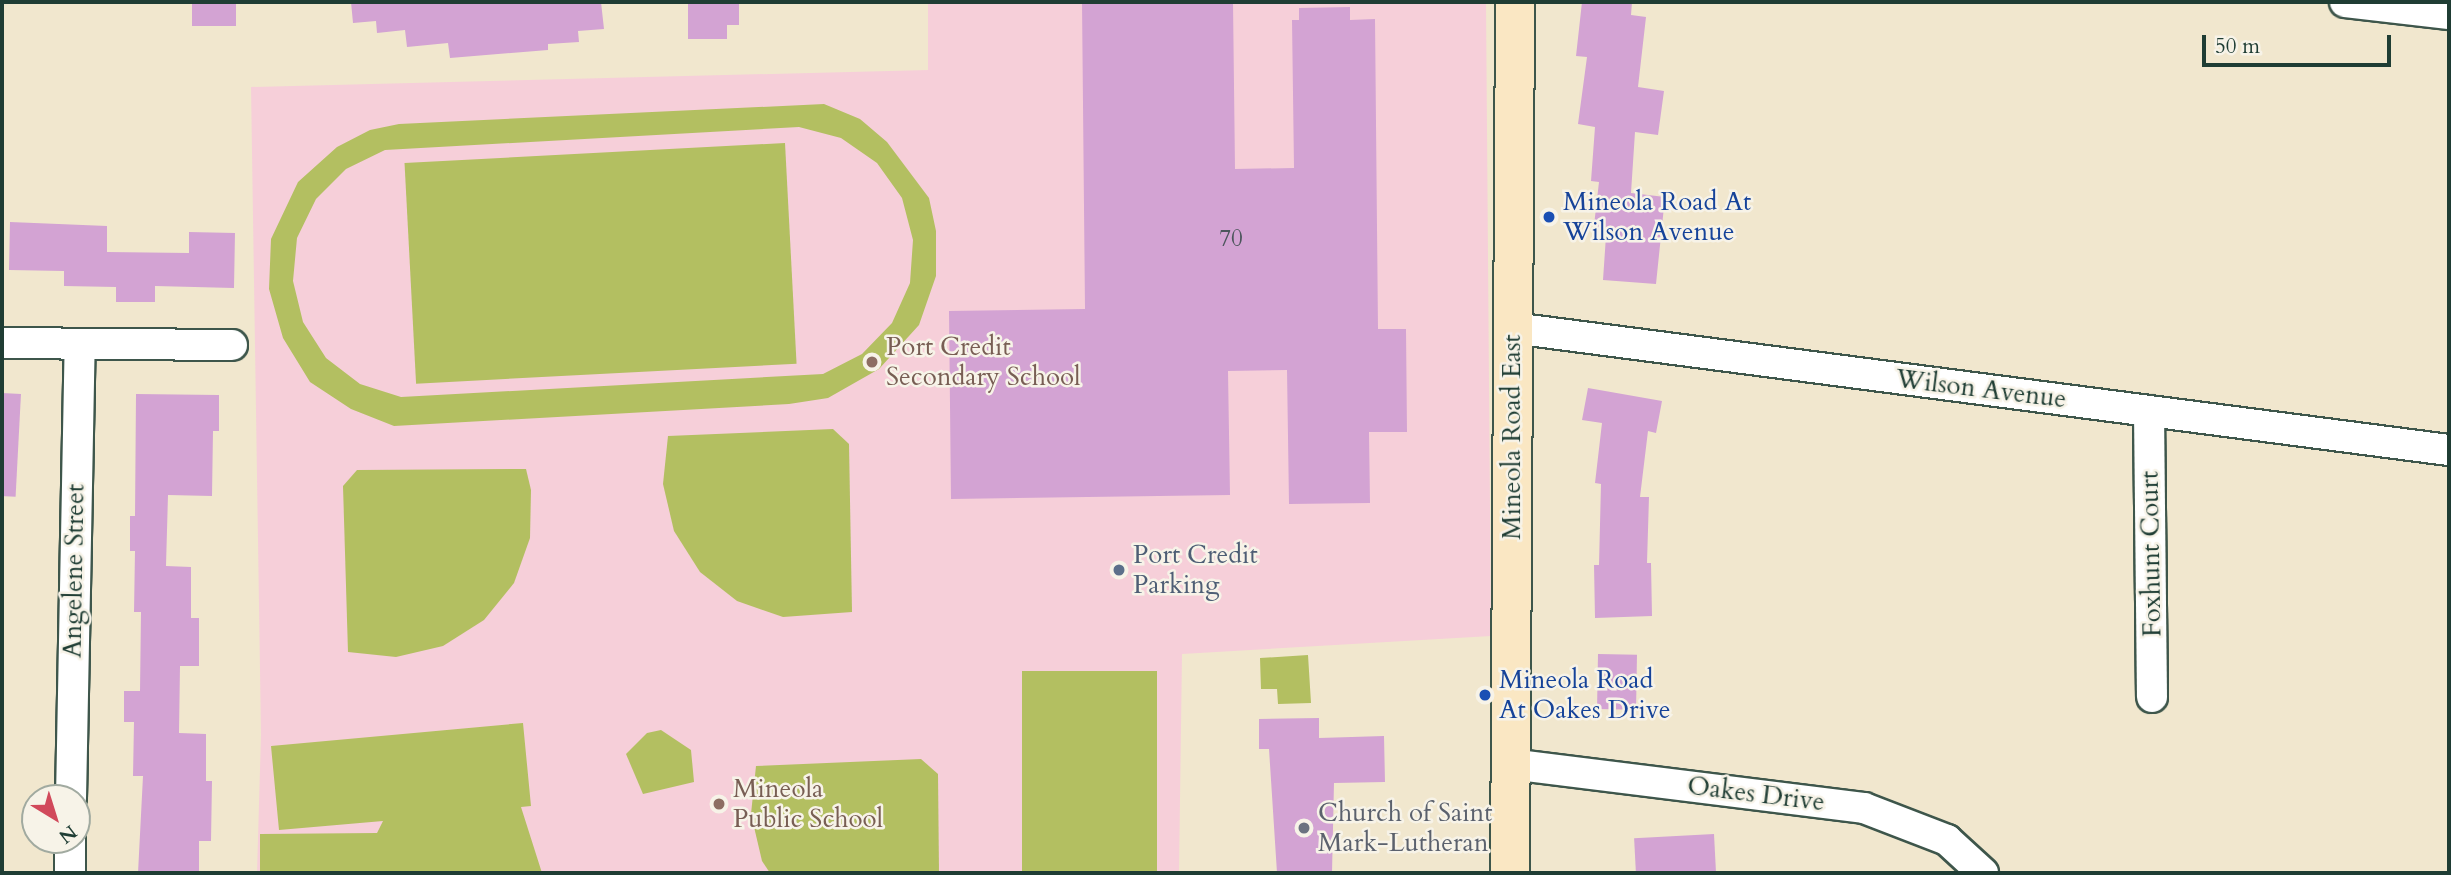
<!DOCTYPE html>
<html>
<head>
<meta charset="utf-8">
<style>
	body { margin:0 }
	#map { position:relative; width:2451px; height:875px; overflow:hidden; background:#f1e7ce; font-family:Cardo,serif }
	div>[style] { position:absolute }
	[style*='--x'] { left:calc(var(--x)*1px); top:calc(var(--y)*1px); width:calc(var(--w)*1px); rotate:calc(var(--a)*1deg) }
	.built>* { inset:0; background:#f6cfd9 }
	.green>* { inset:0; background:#b3bf61; transform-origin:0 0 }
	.building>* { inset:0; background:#d3a3d3; transform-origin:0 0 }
	.roads { filter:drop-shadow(2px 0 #3e564b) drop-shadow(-2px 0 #3e564b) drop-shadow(0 2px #3e564b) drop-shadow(0 -2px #3e564b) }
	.street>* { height:30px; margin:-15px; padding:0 15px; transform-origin:15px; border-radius:15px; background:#fff }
	.secondary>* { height:38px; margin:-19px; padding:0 19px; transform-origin:19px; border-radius:19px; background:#fae7c3 }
	.dots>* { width:19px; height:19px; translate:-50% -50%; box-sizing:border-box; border:4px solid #f7f3e8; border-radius:50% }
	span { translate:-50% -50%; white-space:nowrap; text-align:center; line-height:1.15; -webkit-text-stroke:5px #f7f3e8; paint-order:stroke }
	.number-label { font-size:23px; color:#4c565c }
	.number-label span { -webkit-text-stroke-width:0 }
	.transit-label { font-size:26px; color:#164399 }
	.left { translate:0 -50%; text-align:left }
	.education-label { font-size:26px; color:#785e54 }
	.street-label { font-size:26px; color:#1f3d34 }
	.service-label { font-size:26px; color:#4e5e75 }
	.worship-label { font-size:26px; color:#5b616d }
	.frame { position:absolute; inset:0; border:4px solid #1f3d34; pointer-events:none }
	.north { position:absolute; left:21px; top:784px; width:70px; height:70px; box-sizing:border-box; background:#f7f3e8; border:2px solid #a1aaa0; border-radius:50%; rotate:142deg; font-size:19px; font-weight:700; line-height:28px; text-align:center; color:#1f3d34 }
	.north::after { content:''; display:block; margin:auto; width:24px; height:32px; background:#d1495b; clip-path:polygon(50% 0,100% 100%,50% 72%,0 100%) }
	.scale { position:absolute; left:2202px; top:35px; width:189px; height:32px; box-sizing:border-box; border:4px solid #1f3d34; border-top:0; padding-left:9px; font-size:21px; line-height:24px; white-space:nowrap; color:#1f3d34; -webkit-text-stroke:5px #f7f3e8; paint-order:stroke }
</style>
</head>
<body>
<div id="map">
	<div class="built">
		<div style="clip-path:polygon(928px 2px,1486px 2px,1491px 636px,1182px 654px,1179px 873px,257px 873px,261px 735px,251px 87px,928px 70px)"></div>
	</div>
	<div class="green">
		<div style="clip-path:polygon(evenodd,824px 104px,860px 119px,887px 142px,929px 198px,936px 231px,936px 276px,919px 325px,879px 369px,828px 398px,789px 404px,394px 426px,351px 409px,310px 382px,283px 338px,269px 289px,271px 239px,298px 182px,337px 147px,370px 130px,399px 124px,824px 104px,799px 127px,841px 138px,877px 163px,902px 198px,913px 240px,910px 283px,892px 323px,862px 354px,823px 374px,401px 397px,360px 384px,326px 358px,303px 322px,293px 281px,297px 238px,316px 199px,346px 169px,385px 150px,799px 127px)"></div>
		<div style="left:785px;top:143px;width:221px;height:381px;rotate:87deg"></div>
		<div style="clip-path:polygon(833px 429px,849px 444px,852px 612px,783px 617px,737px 601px,700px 572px,674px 531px,663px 484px,668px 436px)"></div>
		<div style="clip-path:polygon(526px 469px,531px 490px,530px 538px,514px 583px,484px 620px,443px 646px,396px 657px,348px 652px,343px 486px,357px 470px)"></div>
		<div style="clip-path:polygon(1308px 655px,1311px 703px,1278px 704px,1277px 689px,1261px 689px,1260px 658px)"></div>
		<div style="left:1022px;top:671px;width:135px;height:202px"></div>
		<div style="clip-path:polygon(523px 723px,531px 806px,521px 807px,542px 873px,260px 873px,260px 834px,377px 833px,383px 821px,279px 830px,271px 746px)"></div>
		<div style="clip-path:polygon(661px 730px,691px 750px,694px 782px,643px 794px,626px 754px,647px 733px)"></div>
		<div style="clip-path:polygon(921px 759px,938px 774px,939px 873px,770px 873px,762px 861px,751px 814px,756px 766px)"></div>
	</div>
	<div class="building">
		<div style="left:192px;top:2px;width:44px;height:24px"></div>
		<div style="clip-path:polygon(351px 2px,601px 2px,604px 29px,578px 31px,579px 42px,548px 44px,548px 50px,450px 58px,448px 43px,407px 47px,405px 30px,377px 33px,376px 21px,353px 23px)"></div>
		<div style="clip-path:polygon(688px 2px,739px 2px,739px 25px,727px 25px,727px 39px,688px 39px)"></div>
		<div style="clip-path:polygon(1082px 2px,1233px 2px,1235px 169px,1294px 168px,1292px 20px,1299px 20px,1299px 8px,1350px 7px,1350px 20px,1375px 19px,1378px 329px,1406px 329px,1407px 432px,1369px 432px,1370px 503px,1289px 504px,1287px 370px,1228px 371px,1230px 495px,951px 499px,949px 311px,1085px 309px)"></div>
		<div style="clip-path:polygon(1582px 2px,1632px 2px,1631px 15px,1646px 17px,1638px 87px,1664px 91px,1658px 135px,1635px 132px,1631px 193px,1665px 197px,1656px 284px,1603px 280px,1606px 236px,1593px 234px,1599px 182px,1591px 181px,1595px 127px,1578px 124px,1587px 57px,1576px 56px)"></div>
		<div style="clip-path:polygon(10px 222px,107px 226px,107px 252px,189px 253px,189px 232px,235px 233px,234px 288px,155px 286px,155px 302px,116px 302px,116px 287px,64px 286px,64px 271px,9px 270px)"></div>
		<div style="clip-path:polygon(1588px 388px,1662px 401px,1656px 433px,1648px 431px,1640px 497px,1649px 497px,1647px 563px,1651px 563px,1652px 616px,1595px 618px,1594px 565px,1599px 565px,1601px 484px,1595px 483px,1602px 423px,1582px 420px)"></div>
		<div style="left:2px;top:393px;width:19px;height:103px;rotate:3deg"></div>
		<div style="clip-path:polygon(136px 394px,219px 395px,219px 431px,213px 431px,212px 496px,168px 495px,166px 566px,191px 567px,191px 618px,199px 618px,199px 666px,180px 666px,179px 733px,206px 734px,206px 781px,212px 781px,211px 841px,199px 841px,199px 873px,138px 873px,143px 776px,133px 776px,134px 722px,124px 722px,124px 691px,140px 691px,141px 612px,134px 612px,135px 551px,130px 551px,130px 516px,135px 516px)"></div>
		<div style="left:1598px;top:654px;width:39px;height:55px;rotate:1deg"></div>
		<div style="clip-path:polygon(1319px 718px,1319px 738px,1384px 736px,1385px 782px,1334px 783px,1332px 873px,1277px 873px,1269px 749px,1259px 749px,1259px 719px)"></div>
		<div style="left:1714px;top:834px;width:39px;height:80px;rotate:87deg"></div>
	</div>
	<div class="roads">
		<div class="street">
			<div style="--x:2345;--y:2;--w:105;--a:6.6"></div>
			<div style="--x:1513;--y:328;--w:944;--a:7.43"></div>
			<div style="--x:2;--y:343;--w:230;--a:0.5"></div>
			<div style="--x:2149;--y:411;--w:286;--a:89.4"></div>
			<div style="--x:1510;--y:764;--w:357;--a:7.1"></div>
			<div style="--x:1864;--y:808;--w:89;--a:21.1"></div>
			<div style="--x:1947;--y:840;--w:49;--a:42.5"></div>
			<div style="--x:71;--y:798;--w:454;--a:-88.9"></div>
			<div style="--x:70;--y:873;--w:33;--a:-90"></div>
		</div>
		<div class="secondary">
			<div style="--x:1510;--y:873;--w:871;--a:-89.67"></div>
		</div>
	</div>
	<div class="dots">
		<div style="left:1549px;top:217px;background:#1a4fb4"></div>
		<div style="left:872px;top:362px;background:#8d6e63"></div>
		<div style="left:1119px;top:570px;background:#5c6f8a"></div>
		<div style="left:1485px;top:695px;background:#1a4fb4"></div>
		<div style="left:719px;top:804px;background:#8d6e63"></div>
		<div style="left:1304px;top:828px;background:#6b7280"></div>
	</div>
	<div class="number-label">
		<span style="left:1231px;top:239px">70</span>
	</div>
	<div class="transit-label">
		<span class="left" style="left:1563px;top:217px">Mineola Road At<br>Wilson Avenue</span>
		<span class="left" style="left:1499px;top:695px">Mineola Road<br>At Oakes Drive</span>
	</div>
	<div class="education-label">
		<span class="left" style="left:886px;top:362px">Port Credit<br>Secondary School</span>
		<span class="left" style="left:733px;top:804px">Mineola<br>Public School</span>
	</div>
	<div class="street-label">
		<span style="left:1981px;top:389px;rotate:7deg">Wilson Avenue</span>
		<span style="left:1512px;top:437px;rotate:-90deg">Mineola Road East</span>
		<span style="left:2151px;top:554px;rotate:-91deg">Foxhunt Court</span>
		<span style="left:74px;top:571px;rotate:-89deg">Angelene Street</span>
		<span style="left:1756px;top:794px;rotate:7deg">Oakes Drive</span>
	</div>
	<div class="service-label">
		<span class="left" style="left:1133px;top:570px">Port Credit<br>Parking</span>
	</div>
	<div class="worship-label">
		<span class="left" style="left:1318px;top:828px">Church of Saint<br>Mark-Lutheran</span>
	</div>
	<div class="frame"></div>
	<div class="north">N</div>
	<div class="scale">50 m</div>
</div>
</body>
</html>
